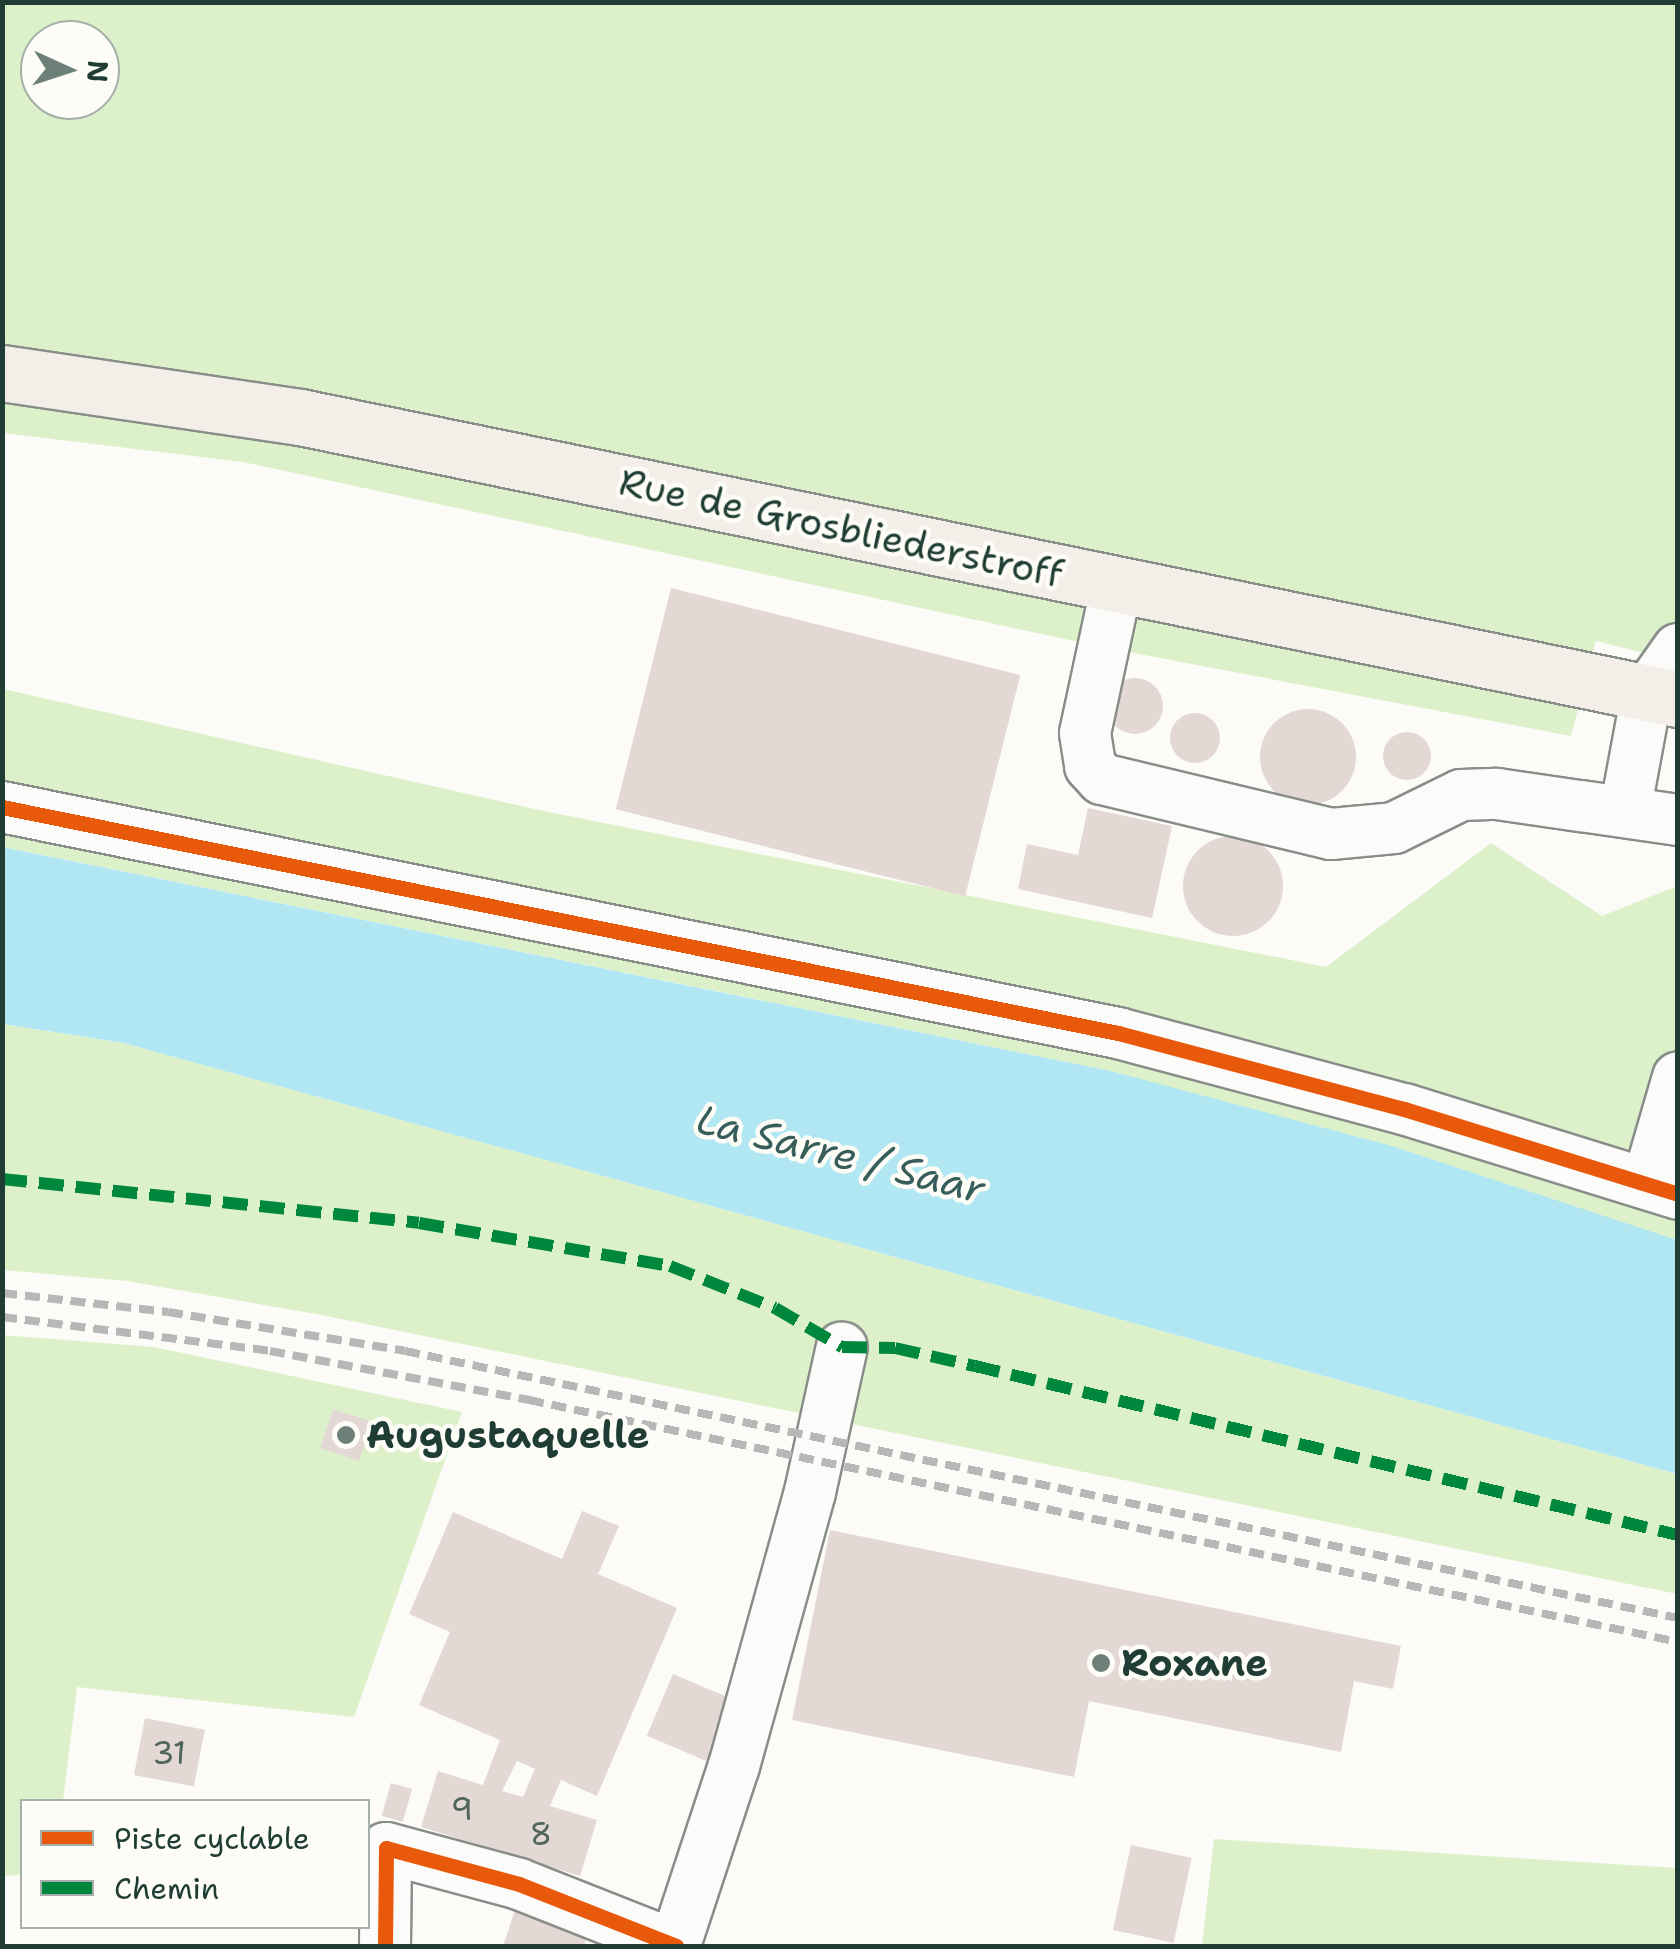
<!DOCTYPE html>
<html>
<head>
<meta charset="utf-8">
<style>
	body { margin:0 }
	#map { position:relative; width:1680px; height:1949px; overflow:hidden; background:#fcfbf8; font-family:"Shantell Sans",sans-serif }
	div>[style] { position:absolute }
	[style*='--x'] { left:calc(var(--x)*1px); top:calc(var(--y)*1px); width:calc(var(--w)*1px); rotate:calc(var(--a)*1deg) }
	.green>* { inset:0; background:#dcf1ca }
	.water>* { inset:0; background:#b1e7f3 }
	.building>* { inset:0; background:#e3d8d4; transform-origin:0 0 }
	.round { border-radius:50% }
	.roads { filter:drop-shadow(2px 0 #888d8a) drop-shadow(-2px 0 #888d8a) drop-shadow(0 2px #888d8a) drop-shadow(0 -2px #888d8a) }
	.minor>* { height:50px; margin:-25px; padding:0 25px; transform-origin:25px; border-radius:25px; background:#fbfbf9 }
	.major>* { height:55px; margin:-27.5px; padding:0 27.5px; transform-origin:27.5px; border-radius:27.5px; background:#f3eee7 }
	.rail>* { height:8px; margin-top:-4px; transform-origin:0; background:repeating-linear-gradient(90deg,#b5b8b6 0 15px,transparent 0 23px) }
	.quiet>* { height:12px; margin-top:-6px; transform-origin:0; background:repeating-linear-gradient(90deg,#00873e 0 25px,transparent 0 37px) }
	.cycleway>* { height:15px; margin:-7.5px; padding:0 7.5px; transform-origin:7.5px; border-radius:7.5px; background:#e8590c }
	.dots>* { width:28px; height:28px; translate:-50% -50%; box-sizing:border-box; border:5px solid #fdfcf7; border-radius:50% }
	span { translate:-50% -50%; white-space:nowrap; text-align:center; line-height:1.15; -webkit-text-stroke:9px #fdfcf7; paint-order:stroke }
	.number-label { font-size:32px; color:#50645c }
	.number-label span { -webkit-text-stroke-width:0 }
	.street-label { font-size:38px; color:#1f3d34 }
	.poi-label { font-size:38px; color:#1f3d34; font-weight:700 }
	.left { translate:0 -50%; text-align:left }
	.water-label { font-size:40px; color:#365d5a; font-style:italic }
	.frame { position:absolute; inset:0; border:5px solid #1f3d34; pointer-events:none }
	.legend { position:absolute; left:20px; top:1799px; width:350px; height:130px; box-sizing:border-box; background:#fdfcf7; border:2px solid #a4b0a9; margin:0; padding:12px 18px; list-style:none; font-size:30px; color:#1f3d34 }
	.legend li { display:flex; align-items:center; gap:20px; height:50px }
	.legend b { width:50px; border:2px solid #a4b0a9 }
	.north { position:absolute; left:20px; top:20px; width:100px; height:100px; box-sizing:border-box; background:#fdfcf7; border:2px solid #a4b0a9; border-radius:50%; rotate:93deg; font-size:28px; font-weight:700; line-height:40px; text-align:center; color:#1f3d34 }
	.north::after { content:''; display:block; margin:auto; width:35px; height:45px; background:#6c8079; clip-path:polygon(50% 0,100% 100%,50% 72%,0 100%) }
</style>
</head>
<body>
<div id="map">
	<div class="green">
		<div style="clip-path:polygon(evenodd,3px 3px,1677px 3px,1677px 661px,1596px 641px,1571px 736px,1102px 647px,243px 462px,3px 433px,3px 3px,40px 40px,100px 40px,100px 100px,40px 100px,40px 40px)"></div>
		<div style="clip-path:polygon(3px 689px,534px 809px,1326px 967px,1491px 843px,1602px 916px,1677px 886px,1677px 1240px,1111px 1071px,3px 847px)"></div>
		<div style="clip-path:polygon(2px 1024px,124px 1043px,1677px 1474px,1677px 1594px,322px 1315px,127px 1281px,3px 1270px)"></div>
		<div style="clip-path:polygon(2px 1335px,154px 1347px,462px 1412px,354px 1717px,77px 1687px,63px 1801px,22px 1802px,22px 1875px,2px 1876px)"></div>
		<div style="clip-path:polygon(1214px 1839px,1677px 1868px,1677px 1946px,1202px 1946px)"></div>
	</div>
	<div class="water">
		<div style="clip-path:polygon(2px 847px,1111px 1071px,1392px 1146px,1677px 1240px,1677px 1474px,124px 1043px,3px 1024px)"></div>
	</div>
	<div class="building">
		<div style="left:671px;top:588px;width:360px;height:228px;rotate:14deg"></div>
		<div class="round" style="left:1107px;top:678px;width:56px;height:56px"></div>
		<div class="round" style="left:1260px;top:709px;width:96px;height:96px"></div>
		<div class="round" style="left:1170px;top:713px;width:50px;height:50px"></div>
		<div class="round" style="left:1383px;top:732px;width:48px;height:48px"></div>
		<div style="clip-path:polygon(1088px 808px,1172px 826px,1152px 918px,1018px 889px,1027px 844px,1078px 855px)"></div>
		<div class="round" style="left:1183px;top:836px;width:100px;height:100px"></div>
		<div style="left:333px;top:1409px;width:41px;height:41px;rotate:18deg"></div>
		<div style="clip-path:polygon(evenodd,582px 1511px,619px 1526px,598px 1574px,677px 1608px,597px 1796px,561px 1780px,550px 1806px,597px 1820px,580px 1876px,421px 1827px,438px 1771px,483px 1785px,500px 1740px,419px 1705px,450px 1632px,409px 1614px,453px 1512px,562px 1559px,582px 1511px,517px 1761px,535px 1769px,523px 1797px,502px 1791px,517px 1761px)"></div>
		<div style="clip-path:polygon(830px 1530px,1401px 1646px,1393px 1689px,1354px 1681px,1341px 1752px,1089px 1701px,1074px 1777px,792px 1720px)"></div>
		<div style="left:673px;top:1674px;width:71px;height:67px;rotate:23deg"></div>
		<div style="left:145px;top:1718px;width:61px;height:58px;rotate:11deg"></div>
		<div style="left:391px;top:1783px;width:22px;height:34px;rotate:16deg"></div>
		<div style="left:1131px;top:1845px;width:62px;height:87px;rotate:12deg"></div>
		<div style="clip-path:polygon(517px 1904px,590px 1928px,584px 1946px,503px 1946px)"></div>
	</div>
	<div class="roads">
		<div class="minor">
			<div style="--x:1117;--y:584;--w:152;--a:102.1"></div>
			<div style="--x:1085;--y:733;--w:33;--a:81"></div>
			<div style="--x:1090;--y:766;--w:18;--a:47"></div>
			<div style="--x:1102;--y:779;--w:236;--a:13.5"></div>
			<div style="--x:1331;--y:834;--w:63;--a:-5.4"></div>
			<div style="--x:1394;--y:828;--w:75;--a:-26.2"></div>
			<div style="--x:1461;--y:795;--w:36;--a:-2"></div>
			<div style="--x:1497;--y:794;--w:183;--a:8.2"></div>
			<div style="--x:2;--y:807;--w:1139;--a:11.45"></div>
			<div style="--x:1118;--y:1033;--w:296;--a:14.9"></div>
			<div style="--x:1404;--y:1109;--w:287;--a:17.2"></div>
			<div style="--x:1625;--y:812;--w:121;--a:-79.5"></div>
			<div style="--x:1647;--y:693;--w:54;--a:-54.8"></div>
			<div style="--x:1647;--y:1184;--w:111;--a:-73.8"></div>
			<div style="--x:675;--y:1945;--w:188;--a:-71.8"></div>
			<div style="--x:734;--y:1766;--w:284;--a:-74.5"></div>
			<div style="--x:810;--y:1492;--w:148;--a:-77.6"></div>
			<div style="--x:385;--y:1946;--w:98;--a:-89.4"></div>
			<div style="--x:386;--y:1848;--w:138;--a:15.1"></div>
			<div style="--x:519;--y:1884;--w:169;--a:21.5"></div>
		</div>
		<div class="major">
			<div style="--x:2;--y:373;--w:301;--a:8.4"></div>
			<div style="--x:300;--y:417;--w:1407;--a:11.57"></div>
		</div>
	</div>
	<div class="rail">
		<div style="--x:2;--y:1293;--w:167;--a:6.5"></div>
		<div style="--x:168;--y:1312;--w:240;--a:9.3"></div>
		<div style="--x:405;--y:1351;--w:1301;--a:11.85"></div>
		<div style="--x:2;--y:1317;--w:270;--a:7.2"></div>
		<div style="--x:270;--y:1351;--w:264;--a:10.7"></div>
		<div style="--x:529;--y:1400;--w:1174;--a:11.89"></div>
	</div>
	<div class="quiet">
		<div style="--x:2;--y:1179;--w:419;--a:6"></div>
		<div style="--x:419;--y:1223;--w:255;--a:9.7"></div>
		<div style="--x:670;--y:1266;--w:113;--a:21.8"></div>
		<div style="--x:775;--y:1308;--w:78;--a:30.2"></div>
		<div style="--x:842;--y:1347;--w:53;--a:1.1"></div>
		<div style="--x:895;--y:1348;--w:82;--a:12.7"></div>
		<div style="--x:975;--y:1366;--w:723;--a:13.52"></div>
	</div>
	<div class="cycleway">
		<div style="--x:2;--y:807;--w:1139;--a:11.45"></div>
		<div style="--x:1118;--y:1033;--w:296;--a:14.9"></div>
		<div style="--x:1404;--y:1109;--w:287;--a:17.2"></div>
		<div style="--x:385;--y:1946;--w:98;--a:-89.4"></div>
		<div style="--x:386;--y:1848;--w:138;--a:15.1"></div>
		<div style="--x:519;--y:1884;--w:169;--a:21.5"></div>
	</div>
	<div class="dots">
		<div style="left:346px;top:1435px;background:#6c8079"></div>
		<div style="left:1101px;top:1663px;background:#6c8079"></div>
	</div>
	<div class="number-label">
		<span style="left:169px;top:1753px">31</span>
		<span style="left:462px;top:1809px">9</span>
		<span style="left:541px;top:1834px">8</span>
	</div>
	<div class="street-label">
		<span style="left:841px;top:528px;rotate:12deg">Rue de Grosbliederstroff</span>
	</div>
	<div class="poi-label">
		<span class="left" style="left:366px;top:1435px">Augustaquelle</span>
		<span class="left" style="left:1121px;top:1663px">Roxane</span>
	</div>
	<div class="water-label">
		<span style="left:841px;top:1154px;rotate:14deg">La Sarre / Saar</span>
	</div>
	<div class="frame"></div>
	<ul class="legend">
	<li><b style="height:12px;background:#e8590c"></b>Piste cyclable</li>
	<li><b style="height:12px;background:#00873e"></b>Chemin</li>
	</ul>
	<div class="north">N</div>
</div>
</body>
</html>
